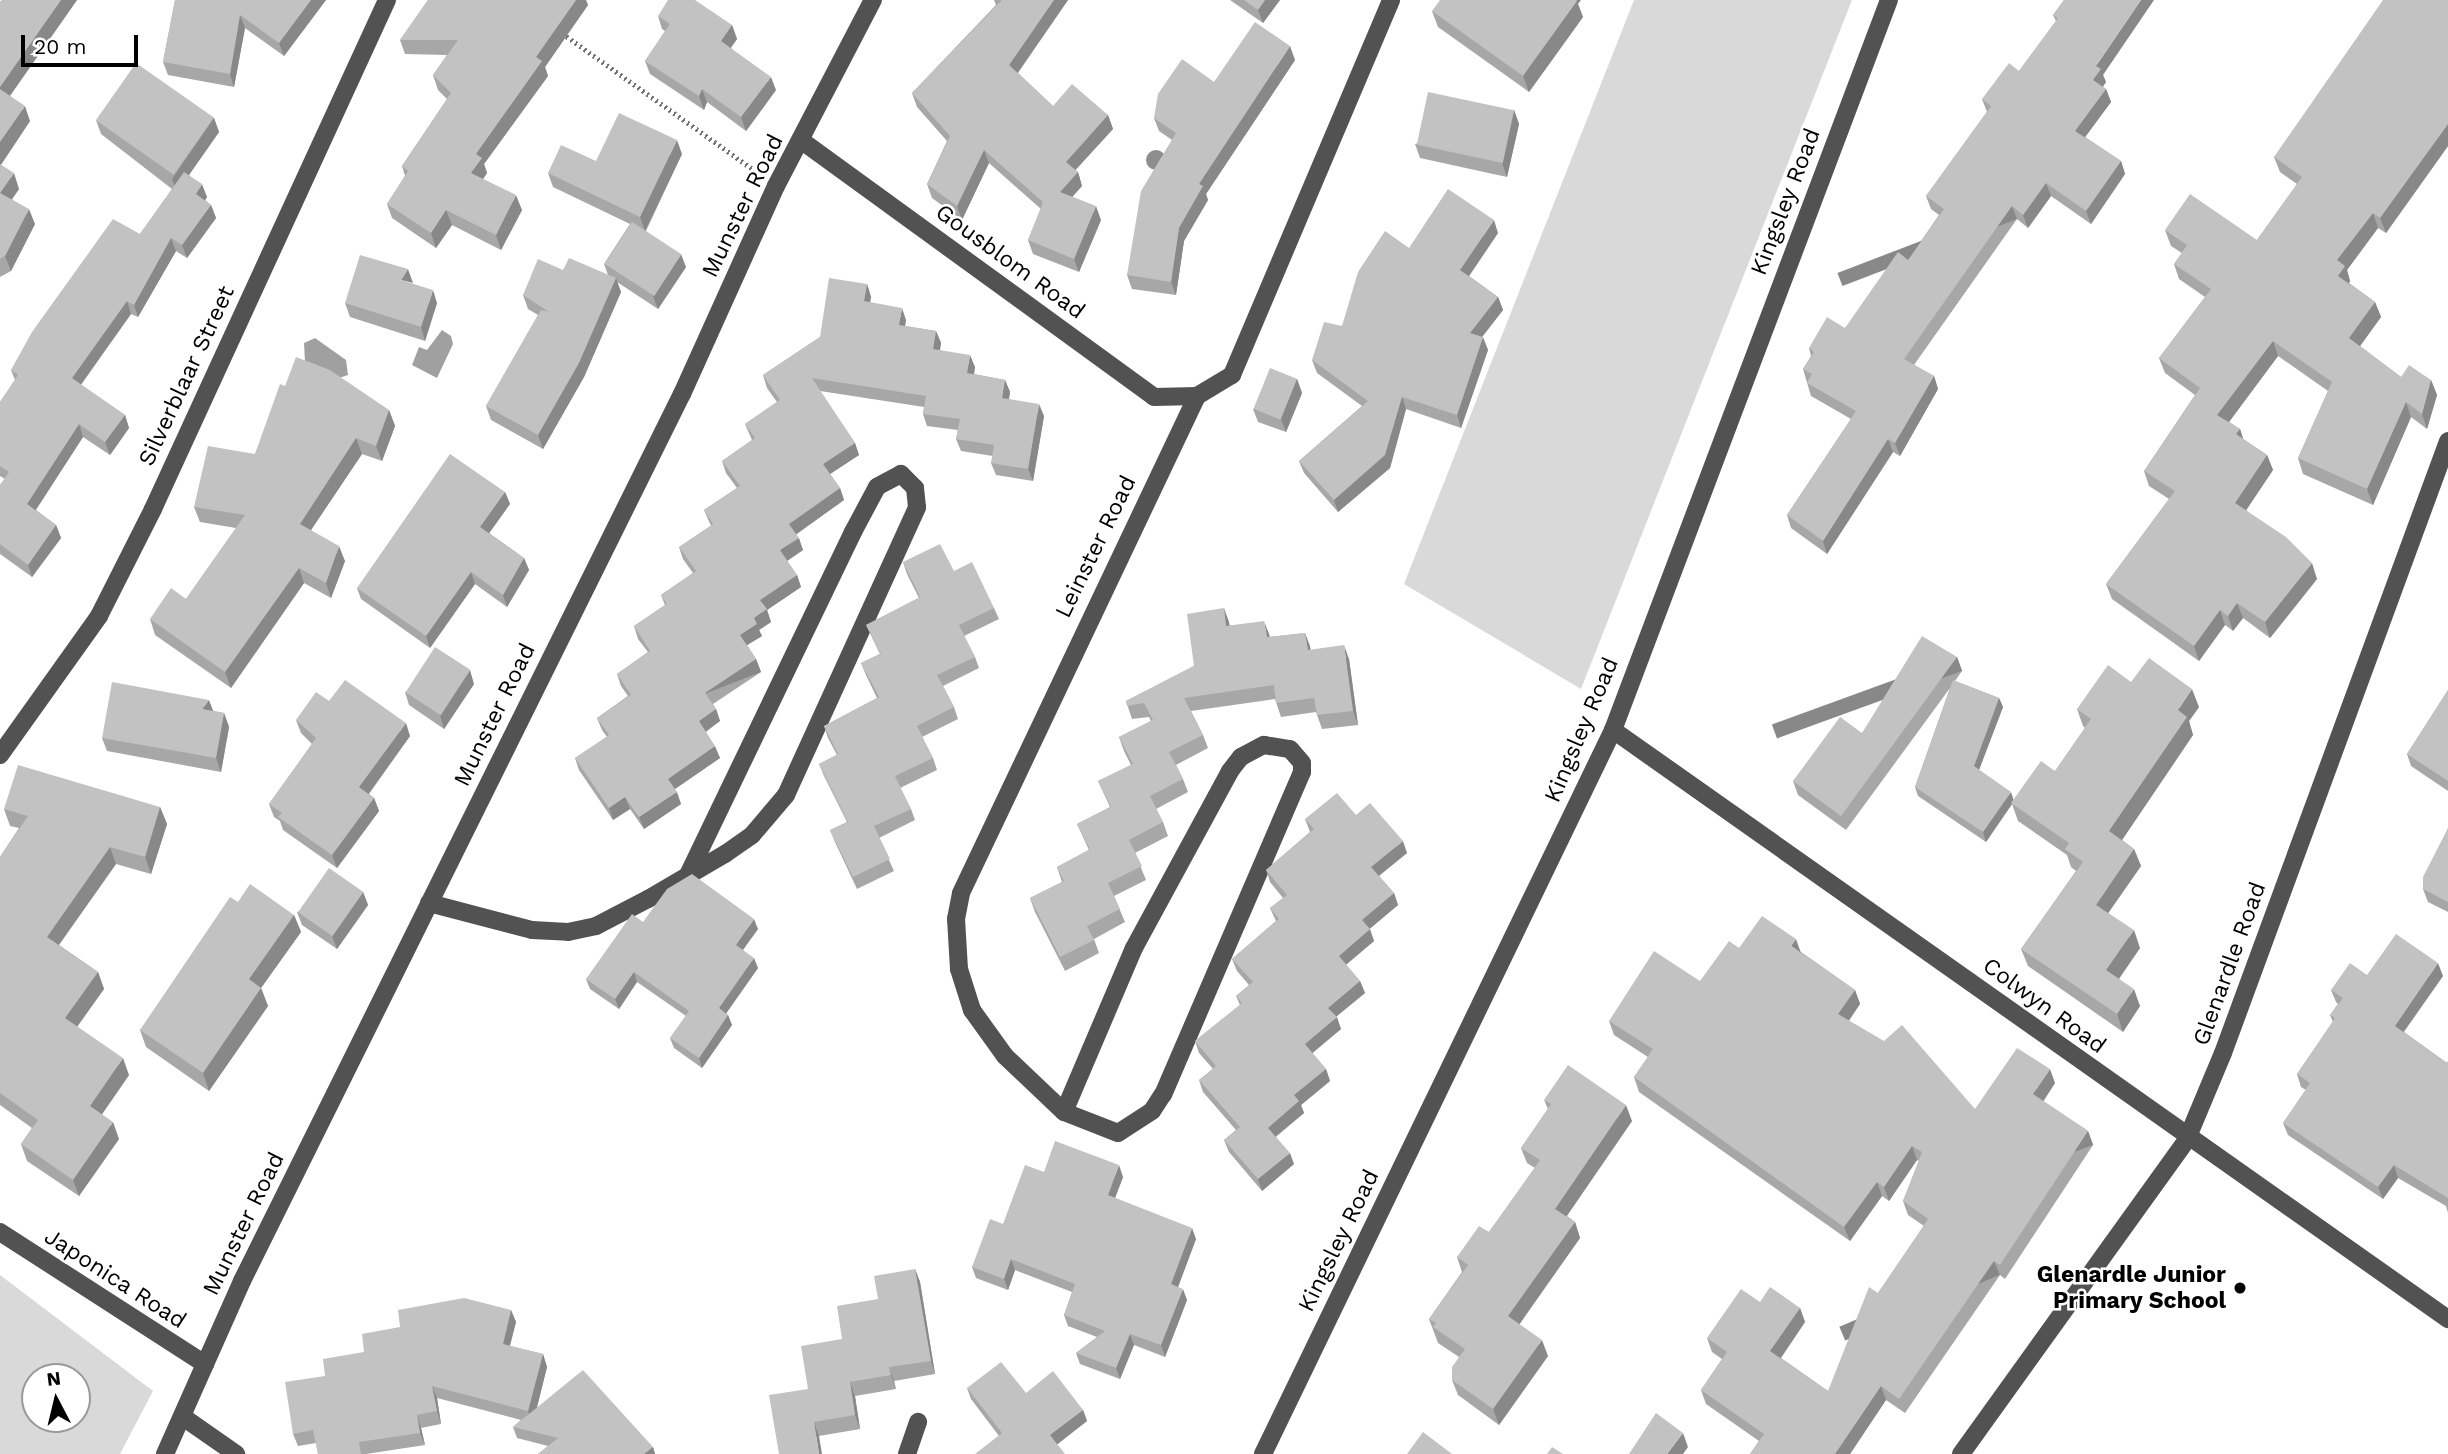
<!DOCTYPE html>
<html>
<head>
<meta charset="utf-8">
<style>
	body { margin:0 }
	#map { position:relative; width:2448px; height:1454px; overflow:hidden; background:#fff; font-family:"Work Sans",sans-serif }
	div>[style] { position:absolute }
	[style*='--x'] { left:calc(var(--x)*1px); top:calc(var(--y)*1px); width:calc(var(--w)*1px); rotate:calc(var(--a)*1deg) }
	.green>* { inset:0; background:#d9d9d9 }
	.water>* { inset:0; background:#a0a0a0 }
	.path>* { height:4.5px; margin-top:-2.25px; transform-origin:0; background:repeating-linear-gradient(90deg,#747474 0 2px,transparent 0 5.5px) }
	.minor>* { height:18px; margin:-9px; padding:0 9px; transform-origin:9px; border-radius:9px; background:#525252 }
	.trees>* { width:20px; height:20px; margin:-10px; border-radius:50%; background:#8d8d8d }
	.wall>* { inset:0; background:#a7a7a7 }
	.shaded-wall>* { inset:0; background:#888; transform-origin:0 0 }
	.building>* { inset:0; background:#c2c2c2; transform-origin:0 0 }
	.dots>* { width:19px; height:19px; translate:-50% -50%; box-sizing:border-box; border:4px solid #fff; border-radius:50% }
	span { translate:-50% -50%; white-space:nowrap; text-align:center; line-height:1.15; -webkit-text-stroke:5px #fff; paint-order:stroke }
	.street-label { font-size:23px; color:#000 }
	.poi-label { font-size:23px; color:#000; font-weight:700 }
	.right { translate:-100% -50%; text-align:right }
	.north { position:absolute; left:21px; top:1363px; width:70px; height:70px; box-sizing:border-box; background:#fff; border:2px solid #999; border-radius:50%; rotate:353deg; font-size:19px; font-weight:700; line-height:28px; text-align:center; color:#000 }
	.north::after { content:''; display:block; margin:auto; width:24px; height:32px; background:#000; clip-path:polygon(50% 0,100% 100%,50% 72%,0 100%) }
	.scale { position:absolute; left:21px; top:35px; width:117px; height:32px; box-sizing:border-box; border:4px solid #000; border-top:0; padding-left:9px; font-size:21px; line-height:24px; white-space:nowrap; color:#000; -webkit-text-stroke:5px #fff; paint-order:stroke }
</style>
</head>
<body>
<div id="map">
	<div class="green">
		<div style="clip-path:polygon(1634px 0,1852px 0,1581px 689px,1404px 584px)"></div>
		<div style="clip-path:polygon(evenodd,0 1275px,153px 1391px,120px 1454px,0 1454px,0 1275px,77px 1377px,77px 1419px,35px 1419px,35px 1377px,77px 1377px)"></div>
	</div>
	<div class="water">
		<div style="clip-path:polygon(442px 330px,451px 336px,453px 344px,437px 378px,412px 365px,419px 347px,427px 350px)"></div>
		<div style="clip-path:polygon(315px 338px,346px 360px,348px 375px,336px 379px,305px 362px,304px 343px)"></div>
	</div>
	<div class="path">
		<div style="--x:562;--y:33;--w:236;--a:35.5"></div>
	</div>
	<div class="minor">
		<div style="--x:802;--y:141;--w:435;--a:36"></div>
		<div style="--x:1154;--y:397;--w:43;--a:-1.3"></div>
		<div style="--x:1613;--y:730;--w:1022;--a:35.2"></div>
		<div style="--x:0;--y:755;--w:171;--a:-54.5"></div>
		<div style="--x:99;--y:616;--w:120;--a:-63.2"></div>
		<div style="--x:153;--y:509;--w:560;--a:-65.31"></div>
		<div style="--x:429;--y:903;--w:106;--a:14.7"></div>
		<div style="--x:532;--y:930;--w:36;--a:3"></div>
		<div style="--x:568;--y:932;--w:29;--a:-12"></div>
		<div style="--x:596;--y:926;--w:59;--a:-27.4"></div>
		<div style="--x:648;--y:899;--w:89;--a:-30.3"></div>
		<div style="--x:725;--y:854;--w:33;--a:-35"></div>
		<div style="--x:752;--y:835;--w:52;--a:-49.6"></div>
		<div style="--x:786;--y:795;--w:316;--a:-65.5"></div>
		<div style="--x:917;--y:507;--w:19;--a:-96"></div>
		<div style="--x:915;--y:488;--w:20;--a:-135"></div>
		<div style="--x:901;--y:474;--w:27;--a:152"></div>
		<div style="--x:877;--y:487;--w:51;--a:118.1"></div>
		<div style="--x:853;--y:532;--w:381;--a:115.7"></div>
		<div style="--x:1064;--y:1112;--w:178;--a:-66.9"></div>
		<div style="--x:1134;--y:948;--w:201;--a:-61.5"></div>
		<div style="--x:1230;--y:771;--w:18;--a:-52"></div>
		<div style="--x:1241;--y:757;--w:26;--a:-28"></div>
		<div style="--x:1264;--y:745;--w:26;--a:9"></div>
		<div style="--x:1290;--y:749;--w:18;--a:49"></div>
		<div style="--x:1302;--y:763;--w:9;--a:90"></div>
		<div style="--x:1302;--y:772;--w:351;--a:113.3"></div>
		<div style="--x:1163;--y:1094;--w:20;--a:123"></div>
		<div style="--x:1152;--y:1111;--w:40;--a:147.1"></div>
		<div style="--x:1118;--y:1133;--w:58;--a:-158.7"></div>
		<div style="--x:1064;--y:1112;--w:81;--a:-136.5"></div>
		<div style="--x:1005;--y:1056;--w:57;--a:-125.7"></div>
		<div style="--x:972;--y:1010;--w:43;--a:-107.6"></div>
		<div style="--x:959;--y:969;--w:50;--a:-93.4"></div>
		<div style="--x:956;--y:919;--w:26;--a:-79"></div>
		<div style="--x:961;--y:893;--w:550;--a:-64.6"></div>
		<div style="--x:1197;--y:396;--w:41;--a:-31"></div>
		<div style="--x:1232;--y:375;--w:407;--a:-67"></div>
		<div style="--x:0;--y:1232;--w:244;--a:32.8"></div>
		<div style="--x:183;--y:1417;--w:65;--a:34.9"></div>
		<div style="--x:165;--y:1454;--w:189;--a:-66"></div>
		<div style="--x:242;--y:1281;--w:990;--a:-63.62"></div>
		<div style="--x:682;--y:394;--w:228;--a:-65.7"></div>
		<div style="--x:776;--y:186;--w:210;--a:-62.5"></div>
		<div style="--x:907;--y:1454;--w:34;--a:-71"></div>
		<div style="--x:1263;--y:1454;--w:804;--a:-64.2"></div>
		<div style="--x:1613;--y:730;--w:780;--a:-69.29"></div>
		<div style="--x:1961;--y:1454;--w:388;--a:-54.3"></div>
		<div style="--x:2187;--y:1139;--w:93;--a:-67.3"></div>
		<div style="--x:2223;--y:1053;--w:652;--a:-69.81"></div>
	</div>
	<div class="trees">
		<div style="left:1156px;top:160px"></div>
	</div>
	<div class="wall">
		<div style="clip-path:polygon(2px 0,77px 0,10px 96px,30px 121px,1px 165px,19px 189px,12px 199px,35px 224px,11px 271px,0 277px,0 2px)"></div>
		<div style="clip-path:polygon(175px 0,326px 0,284px 56px,245px 28px,234px 87px,168px 75px,163px 62px)"></div>
		<div style="clip-path:polygon(428px 0,586px 0,588px 5px,545px 67px,548px 76px,484px 164px,487px 173px,483px 179px,522px 210px,501px 250px,452px 225px,436px 248px,392px 218px,387px 204px,405px 176px,402px 166px,447px 99px,438px 90px,433px 75px,447px 55px,405px 54px,400px 40px)"></div>
		<div style="clip-path:polygon(994px 0,1068px 0,1018px 73px,1053px 106px,1108px 115px,1113px 129px,1075px 170px,1078px 172px,1082px 186px,1072px 197px,1101px 220px,1079px 272px,1033px 254px,1028px 240px,1041px 209px,989px 163px,962px 220px,932px 198px,927px 184px,947px 141px,917px 107px,912px 93px,996px 5px)"></div>
		<div style="clip-path:polygon(1230px 0,1280px 0,1263px 23px)"></div>
		<div style="clip-path:polygon(2064px 0,2103px 75px,2106px 82px,2103px 87px,2106px 89px,2111px 102px,2085px 137px,2121px 161px,2125px 174px,2091px 224px,2051px 196px,2028px 228px,2017px 219px,1914px 365px,1934px 376px,1938px 389px,1900px 456px,1893px 452px,1827px 554px,1791px 528px,1787px 515px,1851px 419px,1811px 396px,1803px 369px,1811px 356px,1809px 348px,1845px 328px,1908px 260px,1939px 215px,1931px 209px,1926px 196px,1987px 112px,1982px 99px,2019px 71px,2056px 21px,2053px 15px)"></div>
		<div style="clip-path:polygon(2448px 0,2448px 146px,2386px 233px,2378px 228px,2347px 270px,2350px 281px,2349px 283px,2375px 302px,2381px 317px,2360px 346px,2401px 377px,2431px 380px,2437px 395px,2427px 429px,2411px 417px,2373px 505px,2303px 474px,2298px 458px,2328px 391px,2278px 356px,2229px 422px,2240px 429px,2243px 439px,2267px 455px,2273px 470px,2246px 510px,2317px 579px,2270px 638px,2243px 618px,2233px 631px,2225px 625px,2199px 661px,2112px 599px,2106px 584px,2169px 499px,2149px 486px,2144px 471px,2195px 395px,2165px 373px,2159px 358px,2205px 297px,2179px 279px,2174px 264px,2182px 253px,2171px 246px,2165px 230px,2257px 240px,2297px 184px,2280px 172px,2274px 157px)"></div>
		<div style="clip-path:polygon(1578px 4px,1583px 17px,1529px 92px,1438px 27px,1432px 11px)"></div>
		<div style="clip-path:polygon(658px 16px,732px 25px,737px 39px,731px 48px,776px 90px,746px 131px,707px 102px,704px 110px,650px 74px,645px 61px,665px 31px,662px 29px)"></div>
		<div style="clip-path:polygon(1295px 60px,1206px 194px,1208px 200px,1184px 241px,1176px 295px,1132px 289px,1127px 275px,1172px 140px,1159px 131px,1154px 118px,1214px 82px)"></div>
		<div style="clip-path:polygon(1514px 110px,1519px 124px,1507px 177px,1420px 158px,1415px 144px)"></div>
		<div style="clip-path:polygon(214px 118px,219px 132px,189px 175px,207px 197px,205px 200px,211px 205px,216px 218px,187px 258px,176px 251px,138px 317px,131px 314px,81px 385px,125px 415px,129px 428px,110px 455px,83px 437px,36px 510px,56px 525px,61px 538px,32px 577px,0 554px,0 485px,5px 479px,0 476px,0 402px,15px 380px,11px 370px,140px 234px,172px 189px,101px 134px,96px 120px)"></div>
		<div style="clip-path:polygon(682px 154px,646px 231px,686px 267px,658px 309px,617px 282px,621px 292px,584px 377px,543px 449px,491px 420px,486px 406px,538px 315px,528px 309px,523px 295px,608px 275px,604px 264px,630px 224px,553px 187px,548px 173px,596px 161px)"></div>
		<div style="clip-path:polygon(1498px 233px,1469px 276px,1498px 297px,1503px 310px,1482px 337px,1488px 350px,1461px 428px,1406px 409px,1390px 468px,1338px 512px,1304px 473px,1299px 461px,1362px 406px,1317px 373px,1312px 360px,1409px 248px)"></div>
		<div style="clip-path:polygon(867px 284px,871px 297px,870px 302px,906px 320px,905px 326px,936px 331px,941px 343px,940px 350px,975px 367px,974px 374px,1005px 380px,1010px 392px,1009px 399px,1044px 416px,1033px 481px,996px 475px,991px 463px,993px 456px,961px 451px,956px 439px,958px 430px,927px 426px,923px 414px,924px 407px,820px 391px,855px 443px,859px 455px,830px 474px,840px 488px,844px 500px,796px 534px,803px 550px,787px 561px,797px 575px,801px 587px,767px 610px,771px 622px,759px 630px,762px 636px,747px 645px,756px 659px,761px 672px,713px 704px,716px 709px,720px 721px,706px 732px,720px 758px,675px 789px,681px 804px,644px 829px,630px 809px,613px 820px,579px 770px,575px 758px,607px 737px,602px 730px,597px 718px,628px 696px,621px 686px,617px 674px,648px 652px,638px 639px,634px 626px,665px 605px,661px 595px,693px 573px,683px 559px,679px 547px,711px 526px,704px 510px,737px 488px,726px 473px,722px 461px,752px 440px,745px 424px,777px 402px,767px 388px,763px 375px,820px 337px)"></div>
		<div style="clip-path:polygon(345px 303px,437px 303px,425px 341px,350px 317px)"></div>
		<div style="clip-path:polygon(1297px 379px,1302px 393px,1286px 432px,1258px 422px,1253px 409px)"></div>
		<div style="clip-path:polygon(285px 386px,389px 410px,395px 426px,382px 461px,362px 454px,311px 530px,345px 561px,331px 598px,304px 583px,231px 688px,155px 635px,150px 619px,186px 599px,236px 528px,200px 522px,194px 507px,255px 454px)"></div>
		<div style="clip-path:polygon(505px 492px,510px 504px,489px 533px,524px 558px,529px 570px,507px 607px,475px 584px,430px 648px,361px 599px,357px 588px)"></div>
		<div style="clip-path:polygon(903px 562px,954px 571px,994px 608px,999px 619px,964px 636px,975px 657px,979px 668px,943px 686px,954px 707px,958px 719px,922px 737px,933px 758px,937px 770px,900px 788px,911px 809px,915px 820px,879px 838px,894px 871px,857px 889px,835px 842px,830px 830px,847px 822px,824px 776px,819px 764px,837px 755px,828px 738px,824px 726px,877px 698px,866px 675px,861px 663px,880px 654px,866px 625px,919px 598px,907px 574px)"></div>
		<div style="clip-path:polygon(1224px 608px,1229px 625px,1269px 634px,1270px 637px,1305px 633px,1310px 650px,1349px 659px,1358px 725px,1322px 729px,1316px 712px,1281px 717px,1275px 699px,1191px 711px,1203px 735px,1208px 748px,1176px 765px,1183px 779px,1188px 792px,1156px 809px,1163px 822px,1168px 836px,1135px 853px,1146px 880px,1114px 896px,1125px 922px,1094px 939px,1099px 953px,1065px 971px,1035px 912px,1030px 898px,1062px 882px,1057px 867px,1089px 850px,1077px 824px,1110px 807px,1098px 781px,1131px 765px,1124px 751px,1119px 737px,1151px 721px,1149px 717px,1132px 719px,1126px 701px,1194px 666px)"></div>
		<div style="clip-path:polygon(1957px 657px,1962px 671px,1955px 681px,1999px 698px,2003px 707px,1979px 770px,2014px 800px,2055px 771px,2085px 728px,2083px 726px,2077px 709px,2199px 707px,2189px 721px,2193px 735px,2122px 840px,2134px 849px,2141px 866px,2108px 913px,2140px 948px,2119px 979px,2140px 1006px,2123px 1032px,2028px 966px,2021px 949px,2076px 871px,2071px 867px,2067px 855px,2018px 821px,2012px 804px,1986px 842px,1918px 796px,1915px 787px,1950px 688px,1846px 830px,1798px 795px,1793px 781px,1862px 733px)"></div>
		<div style="clip-path:polygon(474px 684px,444px 729px,409px 705px,405px 692px)"></div>
		<div style="clip-path:polygon(2448px 690px,2448px 791px,2411px 766px,2407px 754px)"></div>
		<div style="clip-path:polygon(329px 701px,410px 736px,369px 794px,374px 798px,379px 811px,337px 868px,283px 830px,280px 821px,274px 817px,269px 804px,312px 744px,301px 733px,296px 720px)"></div>
		<div style="clip-path:polygon(213px 711px,224px 713px,229px 727px,221px 772px,107px 751px,102px 738px)"></div>
		<div style="clip-path:polygon(160px 807px,167px 824px,151px 874px,116px 864px,59px 945px,98px 972px,104px 989px,77px 1027px,129px 1075px,102px 1114px,119px 1139px,79px 1196px,27px 1161px,21px 1144px,32px 1128px,0 1105px,0 857px,19px 828px,10px 826px,4px 809px)"></div>
		<div style="clip-path:polygon(1356px 815px,1407px 853px,1379px 876px,1394px 893px,1398px 905px,1369px 929px,1374px 941px,1346px 965px,1360px 981px,1365px 993px,1336px 1017px,1341px 1029px,1312px 1053px,1326px 1069px,1330px 1081px,1301px 1105px,1304px 1113px,1276px 1137px,1294px 1164px,1262px 1191px,1229px 1152px,1224px 1140px,1236px 1130px,1203px 1092px,1199px 1080px,1213px 1069px,1199px 1053px,1195px 1041px,1240px 1005px,1236px 996px,1249px 985px,1237px 971px,1232px 959px,1276px 921px,1270px 908px,1283px 898px,1270px 882px,1266px 870px,1310px 832px,1305px 819px)"></div>
		<div style="clip-path:polygon(2448px 828px,2448px 912px,2428px 902px,2423px 889px)"></div>
		<div style="clip-path:polygon(363px 892px,368px 905px,337px 949px,302px 925px,297px 912px)"></div>
		<div style="clip-path:polygon(238px 902px,294px 915px,301px 932px,261px 988px,268px 1006px,209px 1091px,146px 1047px,140px 1030px)"></div>
		<div style="clip-path:polygon(643px 922px,758px 929px,743px 950px,758px 968px,726px 1013px,728px 1015px,732px 1025px,702px 1068px,674px 1048px,670px 1038px,686px 1016px,637px 982px,619px 1009px,590px 989px,586px 979px)"></div>
		<div style="clip-path:polygon(1739px 948px,1801px 952px,1855px 990px,1860px 1004px,1849px 1021px,1975px 1109px,2055px 1083px,2043px 1101px,2088px 1131px,2093px 1145px,2005px 1279px,2000px 1275px,1905px 1413px,1886px 1400px,1850px 1454px,1750px 1454px,1759px 1441px,1706px 1404px,1701px 1390px,1722px 1359px,1712px 1352px,1707px 1338px,1760px 1302px,1800px 1308px,1805px 1322px,1781px 1358px,1828px 1391px,1878px 1293px,1924px 1226px,1908px 1215px,1903px 1201px,1919px 1161px,1917px 1160px,1889px 1201px,1882px 1196px,1850px 1241px,1639px 1092px,1634px 1077px,1648px 1057px,1614px 1035px,1609px 1021px,1700px 981px)"></div>
		<div style="clip-path:polygon(2367px 975px,2443px 976px,2404px 1032px,2447px 1063px,2448px 1061px,2448px 1213px,2446px 1206px,2398px 1178px,2383px 1199px,2288px 1135px,2283px 1123px,2306px 1090px,2301px 1087px,2297px 1074px,2333px 1022px,2330px 1015px,2338px 1004px,2336px 1002px,2331px 990px)"></div>
		<div style="clip-path:polygon(1544px 1100px,1632px 1121px,1567px 1216px,1575px 1222px,1580px 1238px,1519px 1324px,1548px 1356px,1499px 1425px,1458px 1395px,1452px 1380px,1459px 1357px,1438px 1343px,1429px 1319px,1462px 1272px,1457px 1257px,1489px 1232px,1535px 1168px,1527px 1163px,1521px 1148px,1548px 1109px)"></div>
		<div style="clip-path:polygon(1044px 1172px,1123px 1177px,1115px 1198px,1196px 1239px,1178px 1287px,1187px 1300px,1165px 1357px,1134px 1345px,1120px 1379px,1080px 1364px,1076px 1353px,1097px 1337px,1068px 1326px,1064px 1315px,1072px 1292px,1015px 1270px,1008px 1290px,976px 1278px,972px 1267px,1003px 1224px)"></div>
		<div style="clip-path:polygon(915px 1269px,920px 1282px,935px 1374px,894px 1381px,896px 1389px,855px 1396px,860px 1429px,819px 1436px,779px 1454px,808px 1389px,842px 1339px,878px 1299px)"></div>
		<div style="clip-path:polygon(511px 1310px,516px 1322px,510px 1346px,543px 1354px,547px 1367px,537px 1407px,653px 1447px,655px 1454px,538px 1454px,548px 1446px,517px 1438px,513px 1427px,521px 1420px,437px 1398px,441px 1424px,421px 1428px,425px 1445px,366px 1454px,318px 1454px,316px 1443px,298px 1446px,293px 1434px,325px 1376px,364px 1352px)"></div>
		<div style="clip-path:polygon(967px 1388px,1026px 1393px,1083px 1410px,1087px 1421px,1057px 1444px,999px 1436px,971px 1399px)"></div>
	</div>
	<div class="shaded-wall">
		<div style="clip-path:polygon(61px 0,77px 0,4px 104px,0 92px,0 87px)"></div>
		<div style="clip-path:polygon(311px 0,326px 0,284px 56px,279px 43px)"></div>
		<div style="clip-path:polygon(576px 0,586px 0,588px 5px,545px 67px,548px 76px,484px 164px,487px 173px,477px 188px,471px 173px,476px 154px,536px 57px)"></div>
		<div style="clip-path:polygon(1054px 0,1068px 0,1014px 78px,1009px 65px)"></div>
		<div style="clip-path:polygon(1265px 0,1280px 0,1263px 23px,1258px 10px)"></div>
		<div style="clip-path:polygon(1570px 0,1581px 0,1578px 4px,1583px 17px,1529px 92px,1523px 76px)"></div>
		<div style="clip-path:polygon(2141px 0,2154px 0,2103px 75px,2106px 82px,2098px 93px,2093px 80px,2096px 66px)"></div>
		<div style="clip-path:polygon(240px 15px,245px 28px,234px 87px,230px 74px)"></div>
		<div style="clip-path:polygon(732px 25px,737px 39px,726px 54px,721px 41px)"></div>
		<div style="clip-path:polygon(1290px 46px,1295px 60px,1206px 194px,1208px 200px,1184px 241px,1176px 295px,1171px 282px,1179px 228px,1199px 184px)"></div>
		<div style="clip-path:polygon(771px 77px,776px 90px,746px 131px,741px 117px)"></div>
		<div style="clip-path:polygon(702px 89px,707px 102px,704px 110px,699px 96px)"></div>
		<div style="clip-path:polygon(2106px 89px,2111px 102px,2080px 144px,2075px 131px)"></div>
		<div style="clip-path:polygon(25px 106px,30px 121px,0 166px,0 142px)"></div>
		<div style="clip-path:polygon(1514px 110px,1519px 124px,1507px 177px,1502px 163px)"></div>
		<div style="clip-path:polygon(1108px 115px,1113px 129px,1071px 175px,1066px 162px)"></div>
		<div style="clip-path:polygon(214px 118px,219px 132px,177px 192px,172px 179px)"></div>
		<div style="clip-path:polygon(2448px 124px,2448px 146px,2386px 233px,2380px 218px)"></div>
		<div style="clip-path:polygon(677px 140px,682px 154px,645px 231px,640px 217px)"></div>
		<div style="clip-path:polygon(984px 150px,989px 163px,962px 220px,957px 206px)"></div>
		<div style="clip-path:polygon(2121px 161px,2125px 174px,2091px 224px,2086px 211px)"></div>
		<div style="clip-path:polygon(1078px 172px,1082px 186px,1065px 205px,1060px 192px)"></div>
		<div style="clip-path:polygon(14px 173px,19px 189px,6px 208px,0 193px)"></div>
		<div style="clip-path:polygon(2046px 183px,2051px 196px,2028px 228px,2023px 215px)"></div>
		<div style="clip-path:polygon(202px 184px,207px 197px,201px 207px,196px 194px)"></div>
		<div style="clip-path:polygon(516px 195px,522px 210px,501px 250px,496px 235px)"></div>
		<div style="clip-path:polygon(211px 205px,216px 218px,187px 258px,182px 245px)"></div>
		<div style="clip-path:polygon(1096px 206px,1101px 220px,1079px 272px,1074px 259px)"></div>
		<div style="left:2012px;top:206px;width:14px;height:187px;rotate:69deg"></div>
		<div style="clip-path:polygon(29px 209px,35px 224px,11px 271px,5px 256px)"></div>
		<div style="clip-path:polygon(446px 210px,452px 225px,436px 248px,431px 233px)"></div>
		<div style="clip-path:polygon(2373px 213px,2378px 228px,2347px 270px,2350px 281px,2344px 291px,2338px 276px,2337px 260px)"></div>
		<div style="clip-path:polygon(1494px 220px,1498px 233px,1465px 282px,1460px 270px)"></div>
		<div style="clip-path:polygon(171px 238px,176px 251px,138px 317px,134px 305px)"></div>
		<div style="clip-path:polygon(681px 254px,686px 267px,658px 309px,653px 296px)"></div>
		<div style="clip-path:polygon(408px 269px,413px 283px,401px 280px)"></div>
		<div style="clip-path:polygon(616px 278px,621px 292px,584px 377px,543px 449px,538px 435px)"></div>
		<div style="clip-path:polygon(867px 284px,871px 297px,868px 313px,864px 301px)"></div>
		<div style="clip-path:polygon(433px 290px,437px 303px,425px 341px,421px 327px)"></div>
		<div style="clip-path:polygon(1498px 297px,1503px 310px,1475px 346px,1470px 333px)"></div>
		<div style="clip-path:polygon(127px 301px,131px 314px,76px 391px,72px 378px)"></div>
		<div style="clip-path:polygon(2375px 302px,2381px 317px,2355px 353px,2349px 338px)"></div>
		<div style="clip-path:polygon(902px 308px,906px 320px,903px 337px,899px 325px)"></div>
		<div style="clip-path:polygon(936px 331px,941px 343px,938px 361px,933px 349px)"></div>
		<div style="clip-path:polygon(1483px 337px,1488px 350px,1461px 428px,1457px 415px)"></div>
		<div style="clip-path:polygon(2273px 341px,2278px 356px,2223px 430px,2217px 415px)"></div>
		<div style="clip-path:polygon(970px 355px,975px 367px,972px 386px,967px 373px)"></div>
		<div style="clip-path:polygon(1934px 376px,1938px 389px,1900px 456px,1895px 443px)"></div>
		<div style="clip-path:polygon(1297px 379px,1302px 393px,1286px 432px,1281px 419px)"></div>
		<div style="clip-path:polygon(1005px 380px,1010px 392px,1007px 410px,1002px 398px)"></div>
		<div style="clip-path:polygon(2431px 380px,2437px 395px,2427px 429px,2422px 414px)"></div>
		<div style="clip-path:polygon(1402px 397px,1406px 409px,1390px 468px,1338px 512px,1334px 500px)"></div>
		<div style="clip-path:polygon(2406px 402px,2411px 417px,2373px 505px,2367px 489px)"></div>
		<div style="clip-path:polygon(1039px 404px,1044px 416px,1033px 481px,1028px 469px)"></div>
		<div style="clip-path:polygon(389px 410px,395px 426px,382px 461px,376px 446px)"></div>
		<div style="clip-path:polygon(125px 415px,129px 428px,110px 455px,105px 442px)"></div>
		<div style="clip-path:polygon(79px 424px,83px 437px,31px 517px,27px 504px)"></div>
		<div style="clip-path:polygon(2240px 429px,2245px 445px,2236px 434px)"></div>
		<div style="clip-path:polygon(356px 438px,362px 454px,305px 539px,300px 524px)"></div>
		<div style="clip-path:polygon(1888px 439px,1893px 452px,1827px 554px,1823px 541px)"></div>
		<div style="clip-path:polygon(855px 443px,859px 455px,827px 476px,823px 464px)"></div>
		<div style="clip-path:polygon(2267px 455px,2273px 470px,2241px 518px,2235px 503px)"></div>
		<div style="clip-path:polygon(840px 488px,844px 500px,794px 536px,789px 524px)"></div>
		<div style="clip-path:polygon(505px 492px,510px 504px,485px 539px,480px 527px)"></div>
		<div style="clip-path:polygon(56px 525px,61px 538px,32px 577px,28px 565px)"></div>
		<div style="clip-path:polygon(799px 538px,803px 550px,784px 563px,780px 550px)"></div>
		<div style="clip-path:polygon(339px 546px,345px 561px,331px 598px,326px 583px)"></div>
		<div style="clip-path:polygon(524px 558px,529px 570px,507px 607px,503px 595px)"></div>
		<div style="clip-path:polygon(2312px 563px,2317px 579px,2270px 638px,2265px 622px)"></div>
		<div style="clip-path:polygon(299px 568px,304px 583px,231px 688px,225px 672px)"></div>
		<div style="clip-path:polygon(471px 572px,475px 584px,430px 648px,426px 636px)"></div>
		<div style="clip-path:polygon(797px 575px,801px 587px,767px 610px,771px 622px,759px 630px,762px 636px,744px 647px,740px 635px,754px 618px,760px 600px)"></div>
		<div style="clip-path:polygon(2237px 603px,2243px 618px,2233px 631px,2228px 616px)"></div>
		<div style="clip-path:polygon(1224px 608px,1229px 622px,1231px 639px,1226px 626px)"></div>
		<div style="clip-path:polygon(2220px 610px,2225px 625px,2199px 661px,2194px 646px)"></div>
		<div style="clip-path:polygon(1264px 621px,1269px 634px,1271px 651px,1267px 637px)"></div>
		<div style="clip-path:polygon(1305px 633px,1310px 646px,1313px 664px,1308px 650px)"></div>
		<div style="clip-path:polygon(1344px 645px,1349px 659px,1358px 725px,1353px 711px)"></div>
		<div style="left:1957px;top:657px;width:15px;height:197px;rotate:70deg"></div>
		<div style="left:756px;top:659px;width:14px;height:61px;rotate:69deg"></div>
		<div style="clip-path:polygon(470px 670px,474px 684px,444px 729px,440px 715px)"></div>
		<div style="clip-path:polygon(2192px 689px,2199px 707px,2189px 721px,2193px 735px,2116px 849px,2109px 831px,2178px 710px)"></div>
		<div style="clip-path:polygon(1999px 698px,2003px 707px,1977px 775px,1974px 766px)"></div>
		<div style="clip-path:polygon(209px 700px,214px 713px,202px 709px)"></div>
		<div style="clip-path:polygon(716px 709px,720px 721px,703px 733px,699px 721px)"></div>
		<div style="clip-path:polygon(224px 713px,229px 727px,221px 772px,216px 758px)"></div>
		<div style="clip-path:polygon(406px 723px,410px 736px,364px 800px,359px 787px)"></div>
		<div style="clip-path:polygon(715px 746px,720px 758px,672px 791px,668px 779px)"></div>
		<div style="clip-path:polygon(677px 792px,681px 804px,644px 829px,639px 817px)"></div>
		<div style="clip-path:polygon(2011px 792px,2014px 801px,1986px 842px,1983px 832px)"></div>
		<div style="clip-path:polygon(625px 797px,630px 809px,613px 820px,609px 808px)"></div>
		<div style="clip-path:polygon(374px 798px,379px 811px,337px 868px,332px 855px)"></div>
		<div style="clip-path:polygon(160px 807px,167px 824px,151px 874px,145px 857px)"></div>
		<div style="clip-path:polygon(1403px 841px,1407px 853px,1376px 878px,1371px 867px)"></div>
		<div style="clip-path:polygon(110px 847px,116px 864px,53px 953px,47px 937px)"></div>
		<div style="clip-path:polygon(2134px 849px,2141px 866px,2102px 922px,2096px 905px)"></div>
		<div style="clip-path:polygon(363px 892px,368px 905px,337px 949px,332px 936px)"></div>
		<div style="clip-path:polygon(1394px 893px,1398px 905px,1366px 932px,1362px 920px)"></div>
		<div style="clip-path:polygon(294px 915px,301px 932px,261px 988px,268px 1006px,209px 1091px,203px 1073px,249px 979px)"></div>
		<div style="clip-path:polygon(754px 919px,758px 929px,739px 955px,736px 945px)"></div>
		<div style="clip-path:polygon(1370px 929px,1374px 941px,1343px 967px,1339px 956px)"></div>
		<div style="clip-path:polygon(2134px 930px,2140px 948px,2113px 987px,2106px 970px)"></div>
		<div style="clip-path:polygon(1796px 939px,1801px 953px,1791px 946px)"></div>
		<div style="clip-path:polygon(754px 958px,758px 968px,723px 1018px,719px 1008px)"></div>
		<div style="clip-path:polygon(2438px 963px,2443px 976px,2399px 1038px,2395px 1026px)"></div>
		<div style="clip-path:polygon(98px 972px,104px 989px,71px 1035px,65px 1018px)"></div>
		<div style="clip-path:polygon(634px 972px,637px 982px,619px 1009px,615px 999px)"></div>
		<div style="clip-path:polygon(1360px 981px,1365px 993px,1333px 1019px,1328px 1008px)"></div>
		<div style="clip-path:polygon(2134px 989px,2140px 1006px,2123px 1032px,2117px 1014px)"></div>
		<div style="clip-path:polygon(1855px 990px,1860px 1004px,1843px 1028px,1838px 1014px)"></div>
		<div style="clip-path:polygon(728px 1015px,732px 1025px,702px 1068px,699px 1058px)"></div>
		<div style="clip-path:polygon(1337px 1017px,1341px 1029px,1309px 1056px,1305px 1044px)"></div>
		<div style="clip-path:polygon(123px 1058px,129px 1075px,96px 1123px,90px 1106px)"></div>
		<div style="clip-path:polygon(1326px 1069px,1330px 1081px,1301px 1105px,1304px 1113px,1272px 1139px,1268px 1128px,1294px 1095px)"></div>
		<div style="clip-path:polygon(2050px 1069px,2055px 1083px,2039px 1108px,2033px 1094px)"></div>
		<div style="clip-path:polygon(1626px 1105px,1632px 1121px,1561px 1224px,1555px 1209px)"></div>
		<div style="clip-path:polygon(113px 1122px,119px 1139px,79px 1196px,73px 1180px)"></div>
		<div style="left:2088px;top:1131px;width:15px;height:160px;rotate:70deg"></div>
		<div style="clip-path:polygon(1912px 1146px,1917px 1160px,1889px 1201px,1884px 1187px)"></div>
		<div style="clip-path:polygon(1290px 1153px,1294px 1164px,1262px 1191px,1258px 1179px)"></div>
		<div style="clip-path:polygon(1119px 1165px,1123px 1177px,1112px 1206px,1108px 1195px)"></div>
		<div style="clip-path:polygon(2394px 1165px,2398px 1178px,2383px 1199px,2378px 1187px)"></div>
		<div style="clip-path:polygon(1877px 1182px,1882px 1196px,1850px 1241px,1844px 1227px)"></div>
		<div style="clip-path:polygon(1575px 1222px,1580px 1238px,1514px 1332px,1508px 1316px)"></div>
		<div style="clip-path:polygon(1192px 1228px,1196px 1239px,1175px 1295px,1171px 1284px)"></div>
		<div style="clip-path:polygon(1011px 1259px,1015px 1270px,1008px 1290px,1004px 1279px)"></div>
		<div style="left:1994px;top:1261px;width:15px;height:168px;rotate:67deg"></div>
		<div style="clip-path:polygon(915px 1269px,920px 1282px,935px 1374px,931px 1361px)"></div>
		<div style="clip-path:polygon(1183px 1289px,1187px 1300px,1165px 1357px,1161px 1345px)"></div>
		<div style="clip-path:polygon(1800px 1308px,1805px 1322px,1776px 1365px,1770px 1351px)"></div>
		<div style="clip-path:polygon(511px 1310px,516px 1322px,507px 1356px,503px 1344px)"></div>
		<div style="clip-path:polygon(1130px 1334px,1134px 1345px,1120px 1379px,1116px 1368px)"></div>
		<div style="clip-path:polygon(1542px 1340px,1548px 1356px,1499px 1425px,1493px 1409px)"></div>
		<div style="clip-path:polygon(543px 1354px,547px 1367px,533px 1423px,528px 1411px)"></div>
		<div style="clip-path:polygon(889px 1367px,894px 1381px,896px 1389px,891px 1375px)"></div>
		<div style="clip-path:polygon(850px 1382px,855px 1396px,860px 1429px,855px 1415px)"></div>
		<div style="clip-path:polygon(432px 1386px,437px 1398px,441px 1424px,437px 1411px)"></div>
		<div style="clip-path:polygon(1881px 1386px,1886px 1400px,1850px 1454px,1835px 1454px)"></div>
		<div style="clip-path:polygon(1083px 1410px,1087px 1421px,1054px 1447px,1050px 1435px)"></div>
		<div style="clip-path:polygon(417px 1415px,421px 1428px,425px 1445px,420px 1433px)"></div>
		<div style="clip-path:polygon(814px 1422px,819px 1436px,822px 1454px,819px 1454px)"></div>
		<div style="clip-path:polygon(1683px 1433px,1688px 1447px,1683px 1454px,1667px 1454px)"></div>
		<div style="clip-path:polygon(653px 1447px,655px 1454px,644px 1454px)"></div>
	</div>
	<div class="building">
		<div style="clip-path:polygon(2px 0,61px 0,0 87px,0 2px)"></div>
		<div style="clip-path:polygon(175px 0,311px 0,279px 43px,240px 15px,230px 74px,163px 62px)"></div>
		<div style="clip-path:polygon(428px 0,576px 0,536px 57px,542px 61px,476px 154px,482px 158px,471px 173px,516px 195px,496px 235px,446px 210px,431px 233px,387px 204px,408px 171px,402px 166px,451px 93px,433px 75px,458px 40px,400px 40px)"></div>
		<div style="clip-path:polygon(668px 0,695px 0,732px 25px,721px 41px,771px 77px,741px 117px,702px 89px,699px 96px,645px 61px,670px 24px,658px 16px)"></div>
		<div style="clip-path:polygon(1002px 0,1054px 0,1009px 65px,1053px 106px,1072px 84px,1108px 115px,1066px 162px,1078px 172px,1060px 192px,1096px 206px,1074px 259px,1028px 240px,1043px 202px,984px 150px,957px 206px,927px 184px,950px 136px,912px 93px)"></div>
		<div style="clip-path:polygon(1244px 0,1265px 0,1258px 10px)"></div>
		<div style="clip-path:polygon(1440px 0,1576px 0,1577px 1px,1523px 76px,1432px 11px)"></div>
		<div style="clip-path:polygon(2064px 0,2141px 0,2096px 66px,2101px 69px,2093px 80px,2106px 89px,2075px 131px,2121px 161px,2086px 211px,2046px 183px,2023px 215px,2012px 206px,1904px 359px,1934px 376px,1895px 443px,1888px 439px,1823px 541px,1787px 515px,1856px 411px,1807px 383px,1812px 374px,1803px 369px,1814px 352px,1809px 348px,1827px 317px,1845px 328px,1898px 252px,1908px 260px,1944px 209px,1926px 196px,1991px 106px,1982px 99px,2009px 63px,2019px 71px,2058px 18px,2053px 15px)"></div>
		<div style="clip-path:polygon(2383px 0,2448px 0,2448px 124px,2380px 218px,2373px 213px,2337px 260px,2345px 266px,2338px 276px,2375px 302px,2349px 338px,2401px 377px,2409px 365px,2431px 380px,2422px 414px,2406px 402px,2367px 489px,2298px 458px,2332px 382px,2273px 341px,2217px 415px,2240px 429px,2236px 434px,2267px 455px,2235px 503px,2286px 537px,2312px 563px,2265px 622px,2237px 603px,2228px 616px,2220px 610px,2194px 646px,2106px 584px,2175px 491px,2144px 471px,2200px 388px,2159px 358px,2211px 289px,2174px 264px,2187px 245px,2165px 230px,2190px 194px,2257px 240px,2302px 177px,2274px 157px)"></div>
		<div style="clip-path:polygon(1255px 22px,1290px 46px,1199px 184px,1203px 186px,1179px 228px,1171px 282px,1127px 275px,1141px 191px,1176px 133px,1154px 118px,1158px 94px,1182px 59px,1214px 82px)"></div>
		<div style="left:136px;top:63px;width:95px;height:70px;rotate:35deg"></div>
		<div style="clip-path:polygon(0 89px,25px 106px,0 142px)"></div>
		<div style="left:1428px;top:92px;width:88px;height:54px;rotate:12deg"></div>
		<div style="clip-path:polygon(619px 113px,677px 140px,640px 217px,548px 173px,561px 145px,596px 161px)"></div>
		<div style="clip-path:polygon(0 164px,14px 173px,0 193px,29px 209px,5px 256px,0 259px)"></div>
		<div style="clip-path:polygon(184px 172px,202px 184px,196px 194px,211px 205px,182px 245px,171px 238px,134px 305px,127px 301px,72px 378px,125px 415px,105px 442px,79px 424px,27px 504px,56px 525px,28px 565px,0 544px,0 485px,9px 472px,0 466px,0 402px,18px 375px,11px 370px,32px 332px,113px 219px,140px 234px)"></div>
		<div style="clip-path:polygon(1448px 189px,1494px 220px,1460px 270px,1498px 297px,1470px 333px,1483px 337px,1457px 415px,1402px 397px,1385px 455px,1334px 500px,1299px 461px,1368px 401px,1312px 360px,1324px 322px,1342px 326px,1358px 272px,1385px 231px,1409px 248px)"></div>
		<div style="left:632px;top:222px;width:59px;height:50px;rotate:33deg"></div>
		<div style="clip-path:polygon(360px 255px,408px 269px,401px 280px,433px 290px,421px 327px,345px 303px)"></div>
		<div style="clip-path:polygon(569px 258px,616px 278px,579px 363px,538px 435px,486px 406px,541px 310px,549px 312px,523px 295px,538px 259px,563px 270px)"></div>
		<div style="clip-path:polygon(829px 278px,867px 284px,864px 301px,902px 308px,899px 325px,936px 331px,933px 349px,970px 355px,967px 373px,1005px 380px,1002px 398px,1039px 404px,1028px 469px,991px 463px,994px 445px,956px 439px,960px 419px,923px 414px,926px 396px,812px 378px,855px 443px,823px 464px,840px 488px,789px 524px,799px 538px,780px 550px,797px 575px,760px 600px,767px 609px,754px 618px,757px 624px,740px 635px,756px 659px,705px 693px,716px 709px,699px 721px,715px 746px,668px 779px,677px 792px,639px 817px,625px 797px,609px 808px,575px 758px,609px 735px,597px 718px,631px 695px,617px 674px,650px 651px,634px 626px,667px 604px,661px 595px,696px 571px,679px 547px,713px 524px,704px 510px,740px 486px,722px 461px,755px 438px,745px 424px,780px 400px,763px 375px,820px 337px)"></div>
		<div style="clip-path:polygon(296px 357px,330px 370px,389px 410px,376px 446px,356px 438px,300px 524px,339px 546px,326px 583px,299px 568px,225px 672px,150px 619px,171px 588px,186px 599px,245px 515px,194px 507px,208px 446px,255px 454px,280px 384px,285px 386px)"></div>
		<div style="left:1270px;top:368px;width:29px;height:44px;rotate:22deg"></div>
		<div style="clip-path:polygon(450px 454px,505px 492px,480px 527px,524px 558px,503px 595px,471px 572px,426px 636px,357px 588px)"></div>
		<div style="clip-path:polygon(940px 544px,954px 571px,972px 562px,994px 608px,959px 625px,975px 657px,937px 675px,954px 707px,917px 726px,933px 758px,895px 776px,911px 809px,874px 826px,890px 859px,853px 877px,830px 830px,848px 822px,819px 764px,838px 754px,824px 726px,879px 697px,861px 663px,881px 654px,866px 625px,920px 597px,903px 562px)"></div>
		<div style="clip-path:polygon(1224px 608px,1226px 626px,1264px 621px,1267px 637px,1305px 633px,1308px 650px,1344px 645px,1353px 711px,1317px 715px,1314px 698px,1276px 703px,1274px 685px,1184px 698px,1203px 735px,1169px 752px,1183px 779px,1150px 796px,1163px 822px,1129px 840px,1142px 866px,1108px 883px,1120px 909px,1087px 926px,1094px 940px,1060px 957px,1030px 898px,1064px 881px,1057px 867px,1090px 849px,1077px 824px,1111px 807px,1098px 781px,1133px 764px,1119px 737px,1153px 720px,1144px 703px,1127px 706px,1126px 701px,1194px 666px,1187px 614px)"></div>
		<div style="clip-path:polygon(1922px 636px,1957px 657px,1841px 816px,1793px 781px,1840px 717px,1862px 733px)"></div>
		<div style="left:435px;top:647px;width:42px;height:54px;rotate:33deg"></div>
		<div style="clip-path:polygon(2149px 658px,2192px 689px,2178px 710px,2187px 717px,2109px 831px,2134px 849px,2096px 905px,2134px 930px,2106px 970px,2134px 989px,2117px 1014px,2021px 949px,2083px 862px,2065px 849px,2069px 843px,2011px 803px,2041px 761px,2055px 771px,2091px 719px,2077px 709px,2108px 665px,2131px 682px)"></div>
		<div style="clip-path:polygon(345px 680px,406px 723px,359px 787px,374px 798px,332px 855px,278px 817px,282px 813px,269px 804px,316px 738px,296px 720px,316px 692px,329px 701px)"></div>
		<div style="clip-path:polygon(1953px 680px,1999px 698px,1974px 766px,2011px 792px,1983px 832px,1915px 787px)"></div>
		<div style="clip-path:polygon(112px 682px,209px 700px,202px 709px,224px 713px,216px 758px,102px 738px)"></div>
		<div style="clip-path:polygon(2448px 690px,2448px 781px,2407px 754px)"></div>
		<div style="clip-path:polygon(18px 765px,160px 807px,145px 857px,110px 847px,47px 937px,98px 972px,65px 1018px,123px 1058px,90px 1106px,113px 1122px,73px 1180px,21px 1144px,38px 1120px,0 1093px,0 857px,28px 816px,4px 809px)"></div>
		<div style="clip-path:polygon(1337px 793px,1356px 815px,1370px 803px,1403px 841px,1371px 867px,1394px 893px,1362px 920px,1370px 929px,1339px 956px,1360px 981px,1328px 1008px,1337px 1017px,1305px 1044px,1326px 1069px,1294px 1095px,1299px 1101px,1268px 1128px,1290px 1153px,1258px 1179px,1224px 1140px,1240px 1127px,1199px 1080px,1216px 1066px,1195px 1041px,1242px 1003px,1236px 996px,1253px 982px,1232px 959px,1279px 919px,1270px 908px,1287px 895px,1266px 870px,1314px 829px,1305px 819px)"></div>
		<div style="clip-path:polygon(2448px 828px,2448px 902px,2423px 889px,2423px 877px)"></div>
		<div style="left:329px;top:868px;width:42px;height:54px;rotate:35deg"></div>
		<div style="clip-path:polygon(692px 874px,754px 919px,736px 945px,754px 958px,719px 1008px,728px 1015px,699px 1058px,670px 1038px,689px 1011px,634px 972px,615px 999px,586px 979px,632px 914px,643px 922px,667px 889px)"></div>
		<div style="clip-path:polygon(250px 884px,294px 915px,249px 979px,261px 988px,203px 1073px,140px 1030px,230px 897px,238px 902px)"></div>
		<div style="clip-path:polygon(1762px 916px,1796px 939px,1791px 946px,1855px 990px,1838px 1014px,1884px 1041px,1902px 1025px,1975px 1109px,2017px 1048px,2050px 1069px,2033px 1094px,2088px 1131px,2000px 1265px,1994px 1261px,1899px 1399px,1881px 1386px,1835px 1454px,1750px 1454px,1764px 1434px,1701px 1390px,1727px 1352px,1707px 1338px,1741px 1289px,1760px 1302px,1770px 1287px,1800px 1308px,1770px 1351px,1828px 1391px,1869px 1287px,1878px 1293px,1928px 1219px,1903px 1201px,1922px 1152px,1912px 1146px,1884px 1187px,1877px 1182px,1844px 1227px,1634px 1077px,1653px 1049px,1609px 1021px,1654px 951px,1700px 981px,1729px 941px,1739px 948px)"></div>
		<div style="clip-path:polygon(2396px 934px,2438px 963px,2395px 1026px,2447px 1063px,2448px 1061px,2448px 1198px,2394px 1165px,2378px 1187px,2283px 1123px,2310px 1083px,2297px 1074px,2335px 1018px,2330px 1015px,2343px 998px,2331px 990px,2350px 963px,2367px 975px)"></div>
		<div style="clip-path:polygon(1568px 1065px,1626px 1105px,1555px 1209px,1575px 1222px,1508px 1316px,1542px 1340px,1493px 1409px,1452px 1380px,1452px 1367px,1465px 1349px,1433px 1327px,1436px 1323px,1429px 1319px,1468px 1265px,1457px 1257px,1479px 1226px,1489px 1232px,1540px 1160px,1521px 1148px,1551px 1104px,1544px 1100px)"></div>
		<div style="clip-path:polygon(1055px 1141px,1119px 1165px,1108px 1195px,1192px 1228px,1171px 1284px,1183px 1289px,1161px 1345px,1130px 1334px,1116px 1368px,1076px 1353px,1105px 1331px,1064px 1315px,1075px 1284px,1011px 1259px,1004px 1279px,972px 1267px,990px 1219px,1003px 1224px,1025px 1165px,1044px 1172px)"></div>
		<div style="clip-path:polygon(915px 1269px,931px 1361px,889px 1367px,891px 1375px,850px 1382px,855px 1415px,814px 1422px,819px 1454px,779px 1454px,769px 1395px,808px 1389px,801px 1346px,842px 1339px,837px 1306px,878px 1299px,874px 1276px)"></div>
		<div style="clip-path:polygon(464px 1298px,511px 1310px,503px 1344px,543px 1354px,528px 1411px,432px 1386px,437px 1411px,417px 1415px,420px 1433px,359px 1442px,361px 1454px,318px 1454px,313px 1430px,293px 1434px,285px 1382px,325px 1376px,323px 1359px,364px 1352px,362px 1334px,400px 1327px,398px 1310px)"></div>
		<div style="clip-path:polygon(1001px 1362px,1026px 1393px,1053px 1371px,1083px 1410px,1050px 1435px,1065px 1454px,975px 1454px,1002px 1433px,967px 1388px)"></div>
		<div style="clip-path:polygon(583px 1370px,653px 1447px,644px 1454px,538px 1454px,558px 1438px,513px 1427px)"></div>
		<div style="clip-path:polygon(1656px 1413px,1683px 1433px,1667px 1454px,1629px 1454px)"></div>
		<div style="clip-path:polygon(1423px 1432px,1452px 1454px,1407px 1454px)"></div>
		<div style="clip-path:polygon(1552px 1447px,1563px 1454px,1547px 1454px)"></div>
	</div>
	<div class="dots">
		<div style="left:2240px;top:1288px;background:#000"></div>
	</div>
	<div class="street-label">
		<span style="left:1786px;top:202px;rotate:-69deg">Kingsley Road</span>
		<span style="left:743px;top:206px;rotate:-64deg">Munster Road</span>
		<span style="left:1010px;top:262px;rotate:36deg">Gousblom Road</span>
		<span style="left:187px;top:376px;rotate:-65deg">Silverblaar Street</span>
		<span style="left:1096px;top:547px;rotate:-64deg">Leinster Road</span>
		<span style="left:495px;top:715px;rotate:-64deg">Munster Road</span>
		<span style="left:1582px;top:730px;rotate:-67deg">Kingsley Road</span>
		<span style="left:2230px;top:964px;rotate:-70deg">Glenardle Road</span>
		<span style="left:2044px;top:1006px;rotate:36deg">Colwyn Road</span>
		<span style="left:244px;top:1224px;rotate:-64deg">Munster Road</span>
		<span style="left:1339px;top:1241px;rotate:-64deg">Kingsley Road</span>
		<span style="left:115px;top:1279px;rotate:33deg">Japonica Road</span>
	</div>
	<div class="poi-label">
		<span class="right" style="left:2226px;top:1288px">Glenardle Junior<br>Primary School</span>
	</div>
	<div class="north">N</div>
	<div class="scale">20 m</div>
</div>
</body>
</html>
